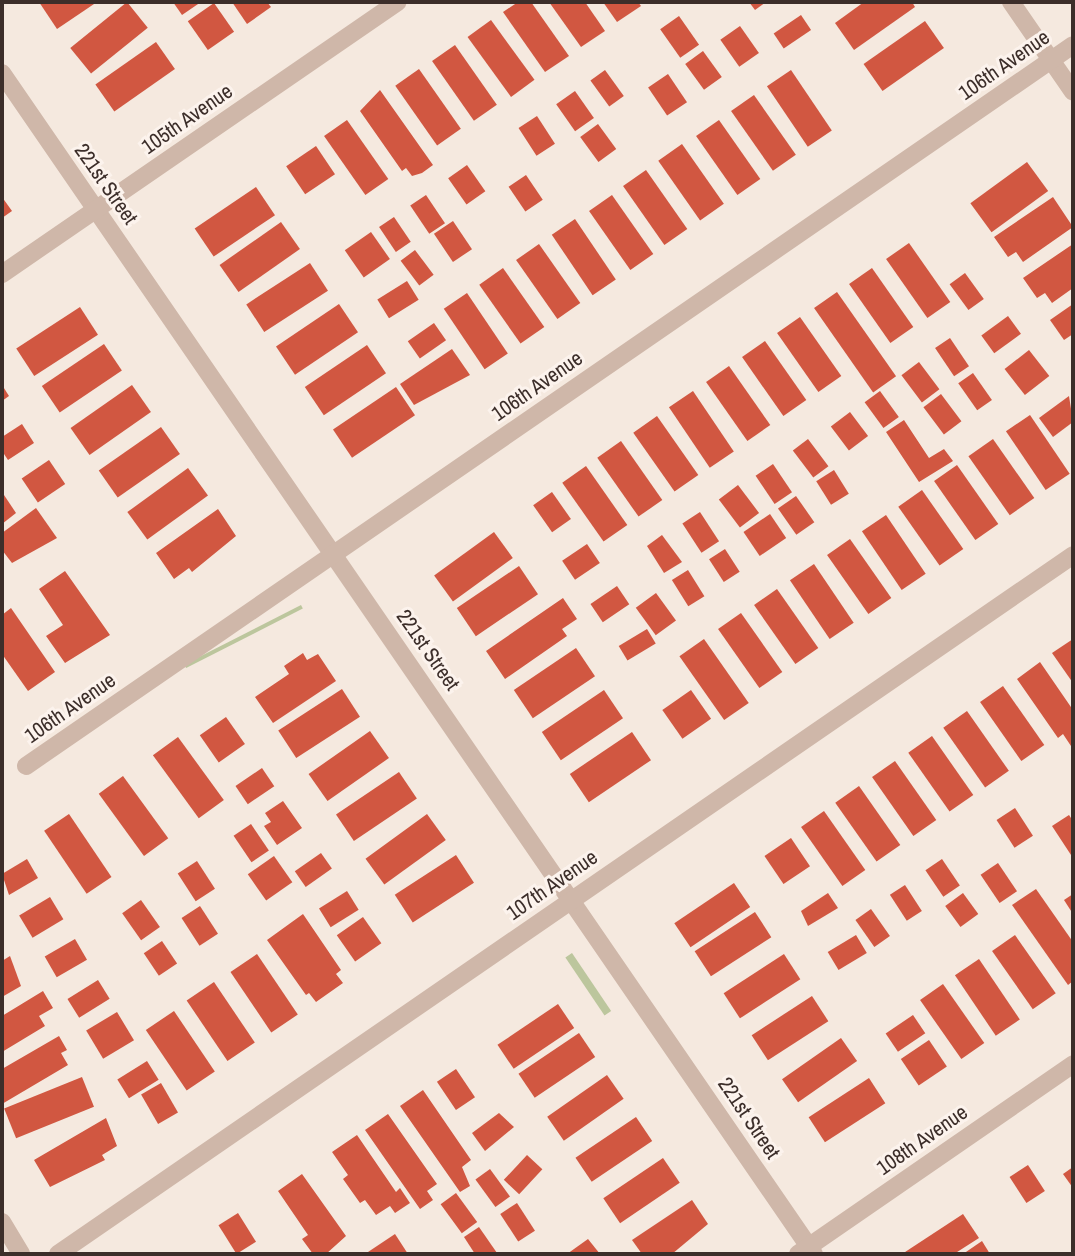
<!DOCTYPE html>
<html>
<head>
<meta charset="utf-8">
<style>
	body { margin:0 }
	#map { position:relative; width:1075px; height:1256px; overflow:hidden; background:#f5e9df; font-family:"Archivo Narrow",sans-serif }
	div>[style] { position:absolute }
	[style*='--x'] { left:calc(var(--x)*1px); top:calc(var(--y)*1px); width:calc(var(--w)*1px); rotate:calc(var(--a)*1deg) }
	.green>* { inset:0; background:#bcc69d; transform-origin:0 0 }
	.building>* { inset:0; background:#d15741; transform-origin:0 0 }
	.minor>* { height:18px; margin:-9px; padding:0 9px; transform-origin:9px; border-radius:9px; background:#cfb7a9 }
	span { translate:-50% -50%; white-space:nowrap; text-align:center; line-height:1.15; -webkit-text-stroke:6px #fcf3ed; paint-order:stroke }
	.street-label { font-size:21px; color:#3c2e2a }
	.frame { position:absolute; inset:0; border:4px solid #3c2e2a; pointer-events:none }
</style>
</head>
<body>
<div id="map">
	<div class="green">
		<div style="left:301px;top:605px;width:4px;height:131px;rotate:63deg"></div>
		<div style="left:572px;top:953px;width:70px;height:8px;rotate:56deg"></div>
	</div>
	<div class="building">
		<div style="clip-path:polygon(39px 2px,97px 2px,57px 29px)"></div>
		<div style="left:127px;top:2px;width:33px;height:73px;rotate:51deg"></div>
		<div style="clip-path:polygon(173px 2px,201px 2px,182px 15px)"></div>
		<div style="clip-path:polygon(232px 2px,267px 2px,271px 7px,247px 24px)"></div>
		<div style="clip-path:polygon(518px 2px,531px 2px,569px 56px,545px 72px,503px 12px)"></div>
		<div style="clip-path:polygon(549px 2px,585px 2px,605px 31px,581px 47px)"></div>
		<div style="clip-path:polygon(603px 2px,638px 2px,641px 6px,617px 22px)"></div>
		<div style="clip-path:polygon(749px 2px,766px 2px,755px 10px)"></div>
		<div style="clip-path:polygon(864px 2px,912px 2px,915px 7px,854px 50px,835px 23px)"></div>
		<div style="left:214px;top:3px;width:35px;height:32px;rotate:55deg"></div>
		<div style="left:801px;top:15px;width:18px;height:33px;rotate:56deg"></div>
		<div style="left:679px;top:16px;width:35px;height:23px;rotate:55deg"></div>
		<div style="left:491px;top:20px;width:74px;height:29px;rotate:54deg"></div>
		<div style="left:925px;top:21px;width:33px;height:75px;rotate:55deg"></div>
		<div style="left:740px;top:26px;width:33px;height:24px;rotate:55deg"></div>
		<div style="left:156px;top:42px;width:33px;height:74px;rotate:55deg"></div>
		<div style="left:455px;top:45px;width:73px;height:28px;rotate:55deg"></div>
		<div style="left:703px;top:51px;width:32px;height:22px;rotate:54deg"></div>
		<div style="left:419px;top:69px;width:73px;height:29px;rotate:55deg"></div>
		<div style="left:605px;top:70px;width:32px;height:18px;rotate:54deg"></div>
		<div style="left:791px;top:70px;width:73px;height:29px;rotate:56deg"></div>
		<div style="left:668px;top:74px;width:34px;height:24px;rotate:56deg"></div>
		<div style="clip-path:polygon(380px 90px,433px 165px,422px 173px,412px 176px,406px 168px,402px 171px,360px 111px)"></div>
		<div style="left:575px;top:91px;width:33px;height:23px;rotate:55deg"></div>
		<div style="left:754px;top:95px;width:73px;height:28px;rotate:55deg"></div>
		<div style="left:537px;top:116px;width:33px;height:22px;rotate:57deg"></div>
		<div style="left:347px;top:120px;width:72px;height:28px;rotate:55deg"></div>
		<div style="left:719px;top:120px;width:72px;height:28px;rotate:55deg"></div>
		<div style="left:598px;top:124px;width:31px;height:22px;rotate:54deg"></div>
		<div style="left:682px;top:144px;width:73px;height:29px;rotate:55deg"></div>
		<div style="left:316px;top:146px;width:34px;height:36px;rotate:56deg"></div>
		<div style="left:1027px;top:162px;width:36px;height:70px;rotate:54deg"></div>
		<div style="left:467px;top:165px;width:32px;height:23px;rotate:55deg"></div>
		<div style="left:646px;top:170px;width:72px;height:28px;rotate:55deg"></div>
		<div style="left:526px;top:175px;width:30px;height:21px;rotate:56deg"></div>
		<div style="left:256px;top:187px;width:34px;height:74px;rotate:56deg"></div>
		<div style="left:426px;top:195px;width:34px;height:19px;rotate:56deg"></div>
		<div style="left:612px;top:195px;width:72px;height:28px;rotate:55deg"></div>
		<div style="clip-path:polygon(2px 197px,12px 211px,2px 218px)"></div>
		<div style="clip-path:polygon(1053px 197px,1073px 227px,1023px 262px,1016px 252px,1008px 257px,994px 237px)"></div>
		<div style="left:394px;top:217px;width:30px;height:18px;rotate:56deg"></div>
		<div style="left:575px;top:219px;width:73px;height:28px;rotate:56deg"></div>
		<div style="left:453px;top:221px;width:34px;height:23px;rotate:56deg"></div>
		<div style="left:281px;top:222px;width:33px;height:75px;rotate:55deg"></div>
		<div style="left:371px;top:232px;width:33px;height:32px;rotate:55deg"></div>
		<div style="left:909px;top:243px;width:72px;height:28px;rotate:55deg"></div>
		<div style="left:539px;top:244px;width:72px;height:28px;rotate:55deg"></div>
		<div style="clip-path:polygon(1073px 244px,1073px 288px,1052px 303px,1045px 293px,1037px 298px,1023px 278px)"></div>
		<div style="left:415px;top:250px;width:31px;height:18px;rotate:53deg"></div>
		<div style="left:310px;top:263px;width:33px;height:76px;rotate:57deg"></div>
		<div style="left:503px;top:268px;width:72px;height:29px;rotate:55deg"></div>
		<div style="left:872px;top:268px;width:72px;height:28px;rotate:55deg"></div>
		<div style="left:965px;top:273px;width:32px;height:19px;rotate:54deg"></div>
		<div style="left:407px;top:281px;width:22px;height:35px;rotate:58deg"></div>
		<div style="left:837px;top:292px;width:103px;height:28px;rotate:55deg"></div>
		<div style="left:467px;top:293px;width:73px;height:28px;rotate:56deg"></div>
		<div style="left:339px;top:304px;width:34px;height:76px;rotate:56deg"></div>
		<div style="clip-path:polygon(1073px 304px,1073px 334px,1064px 340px,1050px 320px)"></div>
		<div style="left:80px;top:307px;width:33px;height:76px;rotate:57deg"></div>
		<div style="left:1008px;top:316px;width:22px;height:33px;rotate:54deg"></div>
		<div style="left:800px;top:317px;width:72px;height:28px;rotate:55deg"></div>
		<div style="left:434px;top:323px;width:21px;height:32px;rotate:55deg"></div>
		<div style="left:950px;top:338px;width:34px;height:18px;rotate:56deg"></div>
		<div style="left:765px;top:341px;width:72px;height:28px;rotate:55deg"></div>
		<div style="left:104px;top:344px;width:32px;height:75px;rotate:56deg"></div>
		<div style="left:367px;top:345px;width:34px;height:75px;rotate:56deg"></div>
		<div style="clip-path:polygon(452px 349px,470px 375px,414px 405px,400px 384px)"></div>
		<div style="left:1029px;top:350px;width:33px;height:31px;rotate:52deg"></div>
		<div style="left:919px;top:362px;width:34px;height:22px;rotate:53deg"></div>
		<div style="left:729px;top:366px;width:72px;height:28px;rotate:55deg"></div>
		<div style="left:973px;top:373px;width:33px;height:18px;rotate:55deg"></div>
		<div style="clip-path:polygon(2px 385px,9px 396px,2px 401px)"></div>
		<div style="left:132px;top:385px;width:33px;height:75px;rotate:55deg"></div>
		<div style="left:396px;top:387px;width:34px;height:76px;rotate:56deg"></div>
		<div style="left:693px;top:391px;width:73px;height:29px;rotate:56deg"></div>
		<div style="left:880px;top:391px;width:32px;height:19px;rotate:54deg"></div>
		<div style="left:941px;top:394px;width:34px;height:22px;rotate:53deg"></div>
		<div style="clip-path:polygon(1069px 396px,1073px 422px,1053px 437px,1039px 418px)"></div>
		<div style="left:850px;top:412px;width:30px;height:24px;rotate:53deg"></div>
		<div style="left:1030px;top:415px;width:71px;height:29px;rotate:56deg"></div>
		<div style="left:657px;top:416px;width:72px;height:29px;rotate:55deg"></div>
		<div style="clip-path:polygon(904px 420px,929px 458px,944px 449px,953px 461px,919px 482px,886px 432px)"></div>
		<div style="clip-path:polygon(22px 424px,34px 443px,8px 460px,2px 451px,2px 437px)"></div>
		<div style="left:161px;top:427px;width:33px;height:76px;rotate:55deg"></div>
		<div style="left:808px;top:439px;width:34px;height:19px;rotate:53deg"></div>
		<div style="left:993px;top:439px;width:72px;height:30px;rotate:55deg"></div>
		<div style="left:621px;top:441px;width:72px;height:29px;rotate:55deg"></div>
		<div style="left:49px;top:460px;width:29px;height:33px;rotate:56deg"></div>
		<div style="left:773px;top:464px;width:34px;height:21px;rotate:56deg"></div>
		<div style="left:957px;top:465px;width:72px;height:28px;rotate:55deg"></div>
		<div style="left:586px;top:466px;width:72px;height:29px;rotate:55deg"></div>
		<div style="left:188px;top:468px;width:34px;height:75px;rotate:54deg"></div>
		<div style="left:834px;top:470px;width:28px;height:21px;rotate:58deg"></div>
		<div style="left:738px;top:485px;width:35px;height:24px;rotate:53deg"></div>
		<div style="left:922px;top:490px;width:72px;height:29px;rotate:55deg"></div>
		<div style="clip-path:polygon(2px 492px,16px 513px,2px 524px)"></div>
		<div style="left:552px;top:492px;width:33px;height:23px;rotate:55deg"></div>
		<div style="left:796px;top:496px;width:32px;height:22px;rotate:55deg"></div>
		<div style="clip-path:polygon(36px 508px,57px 538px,12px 563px,2px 550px,2px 533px)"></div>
		<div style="clip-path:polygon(218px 509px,236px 536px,192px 572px,189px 568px,174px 579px,156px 553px)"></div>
		<div style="left:700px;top:512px;width:35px;height:21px;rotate:57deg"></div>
		<div style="left:770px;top:514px;width:29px;height:32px;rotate:56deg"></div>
		<div style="left:886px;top:515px;width:71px;height:29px;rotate:56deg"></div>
		<div style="left:494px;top:532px;width:32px;height:74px;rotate:54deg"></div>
		<div style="clip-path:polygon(662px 535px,682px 562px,664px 573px,647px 546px)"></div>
		<div style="left:850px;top:539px;width:72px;height:28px;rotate:55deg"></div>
		<div style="left:587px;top:544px;width:23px;height:30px;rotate:56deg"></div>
		<div style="left:725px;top:549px;width:27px;height:19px;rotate:57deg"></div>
		<div style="left:814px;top:564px;width:71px;height:29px;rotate:56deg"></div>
		<div style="left:519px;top:566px;width:34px;height:75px;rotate:56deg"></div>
		<div style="left:688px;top:570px;width:31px;height:19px;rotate:58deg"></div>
		<div style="clip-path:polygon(65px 571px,110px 635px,65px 663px,46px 636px,63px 625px,39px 589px)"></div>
		<div style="left:617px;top:586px;width:22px;height:32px;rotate:56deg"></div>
		<div style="left:777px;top:589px;width:72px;height:28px;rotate:55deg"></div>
		<div style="left:656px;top:593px;width:34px;height:25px;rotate:54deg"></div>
		<div style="clip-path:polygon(563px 598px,577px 619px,562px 629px,567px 636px,505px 679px,486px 651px)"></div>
		<div style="clip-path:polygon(11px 608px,55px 672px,28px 691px,2px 654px,2px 615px)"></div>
		<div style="left:741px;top:613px;width:72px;height:28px;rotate:55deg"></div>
		<div style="left:647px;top:629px;width:17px;height:33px;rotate:59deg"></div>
		<div style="left:704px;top:639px;width:78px;height:30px;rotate:55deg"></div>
		<div style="clip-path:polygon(1073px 639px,1073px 683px,1052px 653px)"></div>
		<div style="left:576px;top:648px;width:34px;height:75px;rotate:56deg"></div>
		<div style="clip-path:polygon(303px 653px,307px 660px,318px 654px,336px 681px,273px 723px,255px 697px,289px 674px,284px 666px)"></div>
		<div style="clip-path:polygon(1040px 662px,1073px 710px,1073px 749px,1063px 734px,1058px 738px,1017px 679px)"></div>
		<div style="left:1003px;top:686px;width:72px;height:28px;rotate:55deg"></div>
		<div style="left:342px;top:689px;width:33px;height:76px;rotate:57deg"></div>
		<div style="left:604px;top:690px;width:34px;height:75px;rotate:56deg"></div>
		<div style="left:691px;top:690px;width:35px;height:35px;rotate:55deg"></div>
		<div style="left:967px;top:711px;width:73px;height:29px;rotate:55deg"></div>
		<div style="left:226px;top:717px;width:33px;height:32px;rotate:55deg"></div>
		<div style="left:370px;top:731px;width:33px;height:75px;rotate:55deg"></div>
		<div style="left:632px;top:732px;width:34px;height:75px;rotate:56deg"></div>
		<div style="left:932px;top:736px;width:72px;height:29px;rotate:55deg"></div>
		<div style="left:178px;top:737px;width:78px;height:31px;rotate:54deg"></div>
		<div style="left:895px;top:761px;width:72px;height:28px;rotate:55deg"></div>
		<div style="left:262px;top:768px;width:22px;height:32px;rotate:56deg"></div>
		<div style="left:399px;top:772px;width:32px;height:76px;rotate:56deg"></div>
		<div style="left:123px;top:776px;width:77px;height:30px;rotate:54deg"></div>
		<div style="left:859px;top:786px;width:72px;height:29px;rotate:55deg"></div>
		<div style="clip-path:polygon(283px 801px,302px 828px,277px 845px,264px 826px,271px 822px,265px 813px)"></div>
		<div style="left:1015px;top:808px;width:33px;height:22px;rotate:57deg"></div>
		<div style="left:824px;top:811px;width:72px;height:28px;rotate:55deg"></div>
		<div style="left:69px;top:814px;width:76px;height:30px;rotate:56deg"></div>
		<div style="left:427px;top:814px;width:32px;height:76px;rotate:54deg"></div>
		<div style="clip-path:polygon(1069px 815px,1073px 821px,1071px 855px,1052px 826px)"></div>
		<div style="left:251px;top:824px;width:32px;height:21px;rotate:56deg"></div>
		<div style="left:791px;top:838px;width:34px;height:32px;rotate:56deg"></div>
		<div style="left:321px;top:853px;width:19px;height:32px;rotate:55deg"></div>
		<div style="left:456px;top:855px;width:33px;height:73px;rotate:57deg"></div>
		<div style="left:274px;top:856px;width:32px;height:32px;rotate:55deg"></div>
		<div style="clip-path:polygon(27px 859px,38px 878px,9px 895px,2px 874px)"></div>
		<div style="left:942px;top:859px;width:32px;height:20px;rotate:56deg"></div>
		<div style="left:197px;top:861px;width:33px;height:23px;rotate:57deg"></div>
		<div style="left:998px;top:863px;width:34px;height:21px;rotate:56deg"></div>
		<div style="left:734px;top:883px;width:29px;height:72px;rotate:56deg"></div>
		<div style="left:905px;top:885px;width:31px;height:18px;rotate:57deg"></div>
		<div style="clip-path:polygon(1036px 889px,1073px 942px,1073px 981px,1068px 985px,1012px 905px)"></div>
		<div style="left:347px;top:891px;width:22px;height:33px;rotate:58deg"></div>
		<div style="clip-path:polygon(828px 893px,838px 908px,808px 926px,801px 911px)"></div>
		<div style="left:963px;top:893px;width:26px;height:22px;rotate:54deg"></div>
		<div style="clip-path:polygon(1073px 894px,1073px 914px,1064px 900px)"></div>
		<div style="left:50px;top:897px;width:26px;height:36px;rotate:59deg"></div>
		<div style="left:141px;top:900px;width:33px;height:23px;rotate:55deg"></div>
		<div style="left:200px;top:906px;width:33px;height:22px;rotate:57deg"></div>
		<div style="left:871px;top:909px;width:33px;height:19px;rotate:55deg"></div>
		<div style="left:755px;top:912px;width:30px;height:72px;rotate:57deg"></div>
		<div style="clip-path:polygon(303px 914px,341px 970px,336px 974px,343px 983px,316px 1002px,309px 993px,306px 995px,267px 940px)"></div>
		<div style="left:363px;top:917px;width:32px;height:32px;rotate:55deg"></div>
		<div style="left:856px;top:935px;width:21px;height:33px;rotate:59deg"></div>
		<div style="left:1015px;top:935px;width:71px;height:28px;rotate:55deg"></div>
		<div style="left:75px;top:939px;width:24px;height:35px;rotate:60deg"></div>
		<div style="left:162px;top:941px;width:27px;height:22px;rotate:56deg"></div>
		<div style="left:257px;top:954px;width:73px;height:32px;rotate:56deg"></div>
		<div style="left:784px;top:954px;width:30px;height:72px;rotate:57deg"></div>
		<div style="clip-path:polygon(10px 956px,21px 986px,2px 997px,2px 961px)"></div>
		<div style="left:979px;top:959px;width:73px;height:29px;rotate:56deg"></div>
		<div style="left:98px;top:980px;width:22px;height:36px;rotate:58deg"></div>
		<div style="left:214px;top:982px;width:73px;height:33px;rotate:56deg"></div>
		<div style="left:943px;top:984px;width:72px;height:28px;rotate:55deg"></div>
		<div style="clip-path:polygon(43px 991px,53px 1008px,39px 1016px,45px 1026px,2px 1052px,2px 1016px)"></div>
		<div style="left:812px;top:996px;width:30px;height:72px;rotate:57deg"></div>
		<div style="left:558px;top:1004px;width:29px;height:73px;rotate:56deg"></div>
		<div style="left:174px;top:1011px;width:73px;height:34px;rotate:56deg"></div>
		<div style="left:117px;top:1012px;width:33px;height:36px;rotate:59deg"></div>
		<div style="left:913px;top:1015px;width:22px;height:33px;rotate:56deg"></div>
		<div style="left:579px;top:1033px;width:29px;height:73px;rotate:56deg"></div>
		<div style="clip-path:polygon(59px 1036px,67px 1050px,61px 1053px,68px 1065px,2px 1104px,2px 1069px)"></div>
		<div style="left:841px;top:1038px;width:28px;height:72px;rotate:55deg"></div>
		<div style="left:929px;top:1040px;width:32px;height:34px;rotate:56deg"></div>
		<div style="left:147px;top:1061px;width:22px;height:35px;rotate:58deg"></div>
		<div style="left:456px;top:1069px;width:34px;height:23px;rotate:56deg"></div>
		<div style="left:607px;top:1075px;width:29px;height:73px;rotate:55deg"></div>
		<div style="left:82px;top:1077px;width:32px;height:84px;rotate:68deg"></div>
		<div style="left:869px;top:1078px;width:30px;height:72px;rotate:57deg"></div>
		<div style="left:161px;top:1083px;width:34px;height:23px;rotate:60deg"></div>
		<div style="clip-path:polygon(423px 1090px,471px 1160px,462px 1167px,470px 1186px,460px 1192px,400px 1106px)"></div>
		<div style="clip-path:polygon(499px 1113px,514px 1127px,485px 1151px,472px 1133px)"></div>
		<div style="clip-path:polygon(388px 1114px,437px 1184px,427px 1191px,433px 1200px,420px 1209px,365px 1130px)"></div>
		<div style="left:636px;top:1117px;width:29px;height:73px;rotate:56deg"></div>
		<div style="clip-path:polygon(106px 1118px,117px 1146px,102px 1155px,105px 1160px,50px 1187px,34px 1160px)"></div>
		<div style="clip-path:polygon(357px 1135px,396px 1192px,400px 1188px,410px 1203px,395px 1213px,390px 1206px,376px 1215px,365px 1200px,360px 1203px,343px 1179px,348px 1175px,332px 1152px)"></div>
		<div style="left:527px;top:1155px;width:21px;height:34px;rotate:43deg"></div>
		<div style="left:663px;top:1158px;width:30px;height:72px;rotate:56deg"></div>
		<div style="left:1028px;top:1165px;width:31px;height:22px;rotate:57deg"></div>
		<div style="clip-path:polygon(1073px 1167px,1073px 1188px,1063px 1174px)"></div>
		<div style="left:490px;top:1169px;width:34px;height:18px;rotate:54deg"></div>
		<div style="clip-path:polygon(302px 1174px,346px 1236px,326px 1254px,313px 1254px,302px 1239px,308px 1235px,278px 1191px)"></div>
		<div style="left:456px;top:1193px;width:36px;height:19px;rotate:54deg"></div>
		<div style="clip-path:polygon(692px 1200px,708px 1224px,672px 1254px,642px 1254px,632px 1240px)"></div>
		<div style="left:517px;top:1203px;width:33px;height:20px;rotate:57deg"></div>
		<div style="left:238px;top:1213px;width:34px;height:23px;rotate:58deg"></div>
		<div style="clip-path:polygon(963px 1214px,979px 1238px,954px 1254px,902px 1254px)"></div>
		<div style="clip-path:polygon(479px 1227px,497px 1253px,494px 1254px,475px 1254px,464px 1237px)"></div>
		<div style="clip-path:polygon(395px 1234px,408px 1254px,369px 1254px,368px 1252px)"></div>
		<div style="clip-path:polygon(588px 1239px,600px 1254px,567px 1254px)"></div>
		<div style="clip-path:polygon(982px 1241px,990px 1254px,963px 1254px)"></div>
	</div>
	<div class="minor">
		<div style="--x:1011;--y:2;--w:109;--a:55.4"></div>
		<div style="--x:2;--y:73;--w:1433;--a:55.49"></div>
		<div style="--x:2;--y:274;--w:480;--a:-34.5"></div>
		<div style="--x:26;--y:766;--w:1271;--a:-34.55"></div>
		<div style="--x:2;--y:1222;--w:37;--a:59"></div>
		<div style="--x:58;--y:1254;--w:1232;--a:-34.55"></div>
		<div style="--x:798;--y:1254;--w:334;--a:-34.6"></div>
	</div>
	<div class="street-label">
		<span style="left:1004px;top:65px;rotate:-35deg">106th Avenue</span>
		<span style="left:187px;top:119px;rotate:-35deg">105th Avenue</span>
		<span style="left:106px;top:184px;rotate:55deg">221st Street</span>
		<span style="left:537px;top:386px;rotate:-35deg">106th Avenue</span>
		<span style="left:428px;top:650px;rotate:55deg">221st Street</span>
		<span style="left:70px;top:708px;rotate:-35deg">106th Avenue</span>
		<span style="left:552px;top:885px;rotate:-35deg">107th Avenue</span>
		<span style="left:749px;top:1118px;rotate:56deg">221st Street</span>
		<span style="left:922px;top:1140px;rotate:-35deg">108th Avenue</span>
	</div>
	<div class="frame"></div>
</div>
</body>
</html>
